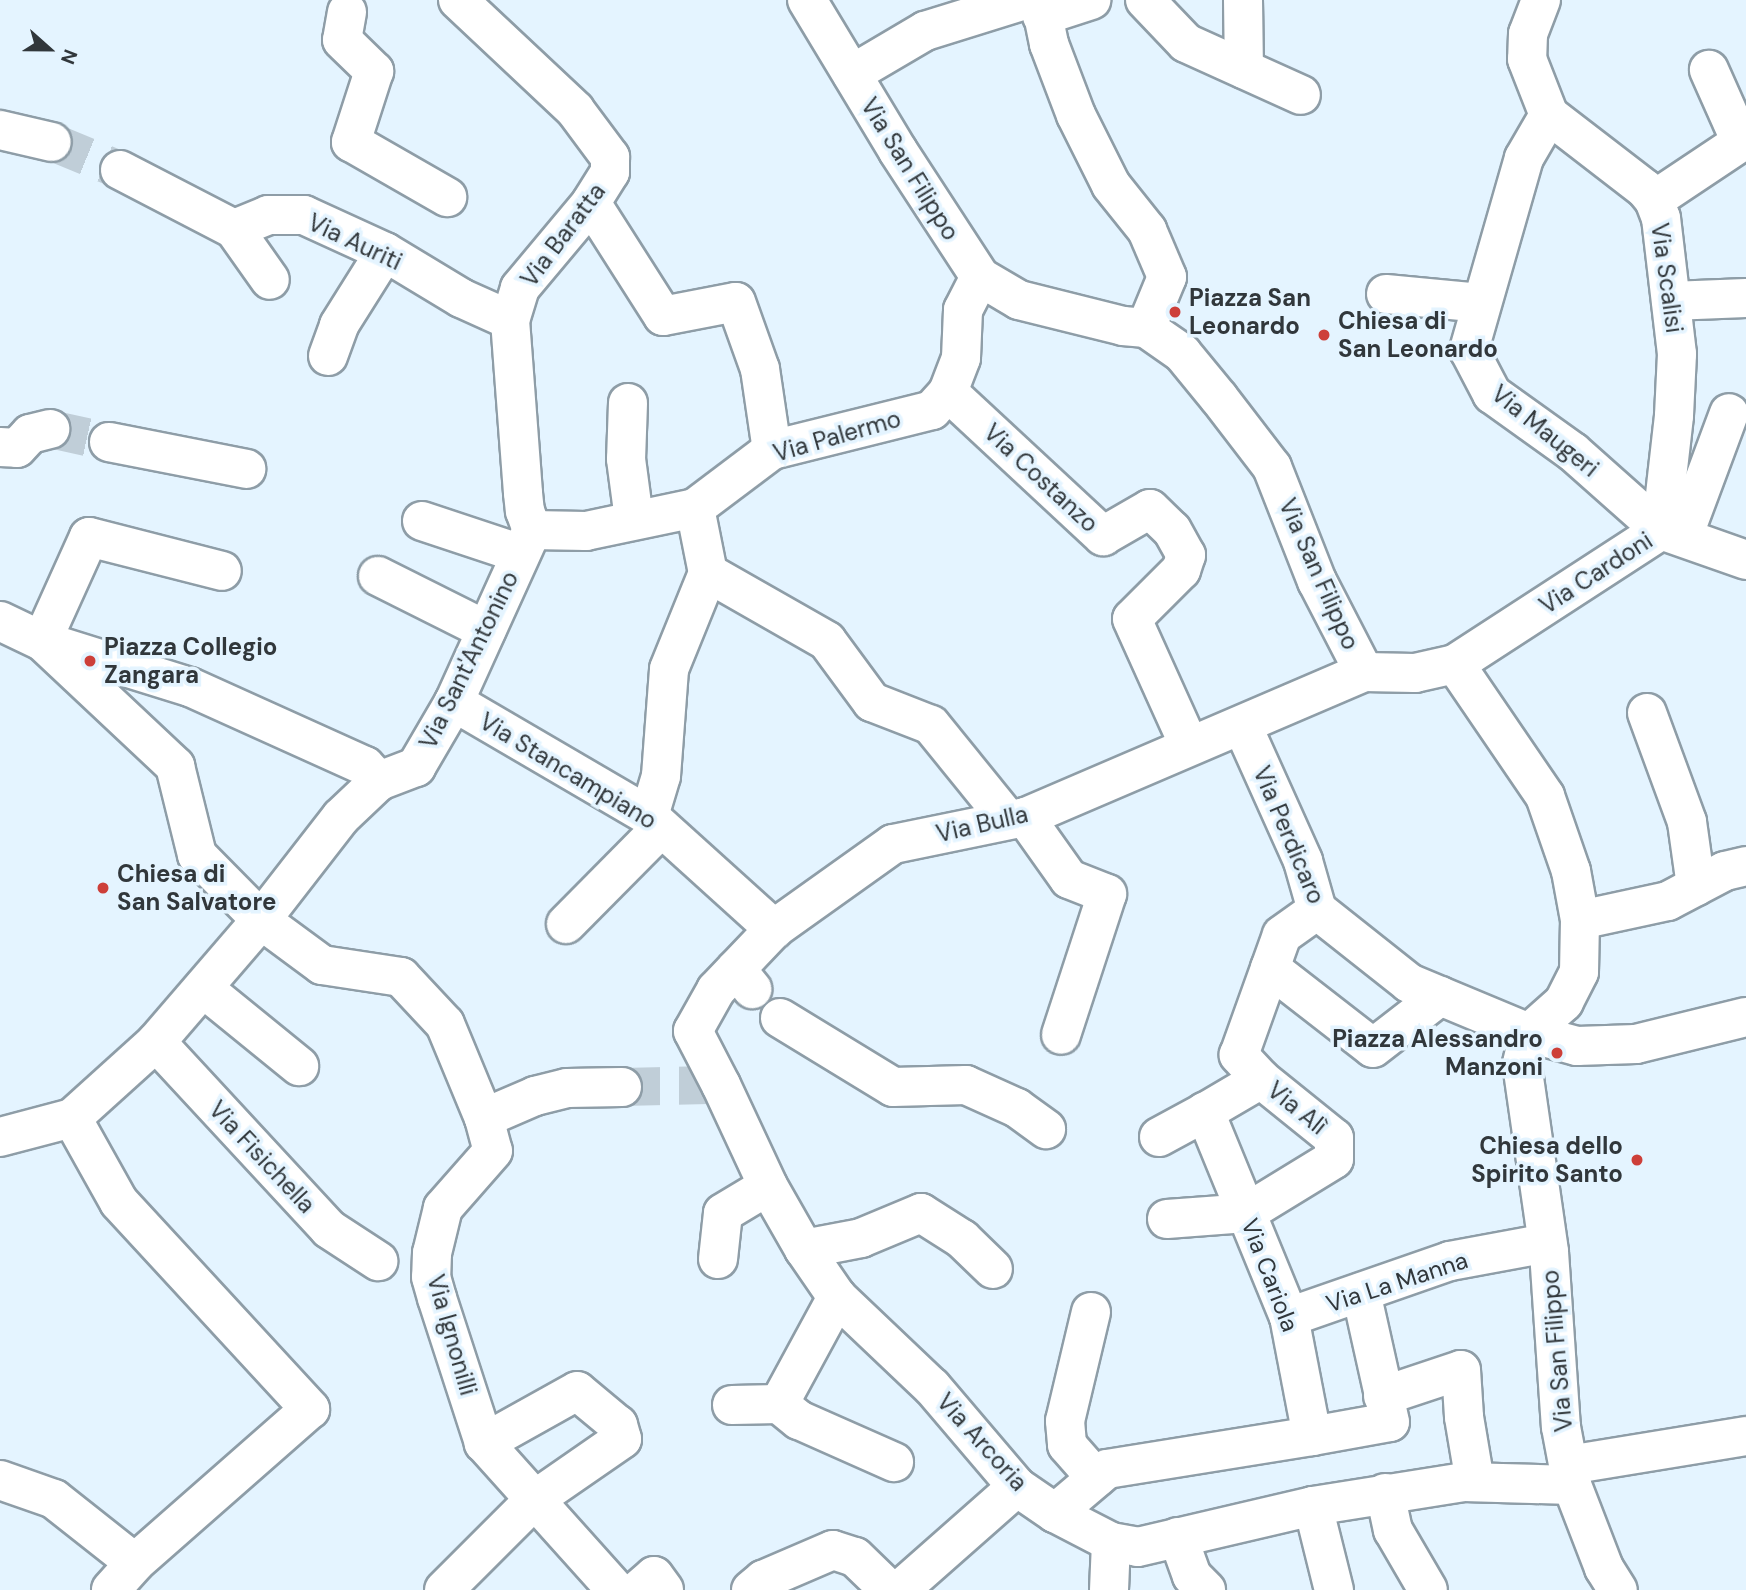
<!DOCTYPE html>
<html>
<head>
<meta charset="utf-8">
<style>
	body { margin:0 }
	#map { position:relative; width:1746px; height:1590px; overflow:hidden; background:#e4f4ff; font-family:"DM Sans",sans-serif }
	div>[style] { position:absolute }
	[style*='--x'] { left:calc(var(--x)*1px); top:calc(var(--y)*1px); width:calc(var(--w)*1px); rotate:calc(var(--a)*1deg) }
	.pedestrian-tunnel>* { height:38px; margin-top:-19px; transform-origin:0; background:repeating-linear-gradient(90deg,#c0ced8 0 38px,transparent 0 57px) }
	.minor-tunnel>* { height:38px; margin-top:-19px; transform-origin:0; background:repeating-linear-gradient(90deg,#c0ced8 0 38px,transparent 0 57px) }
	.roads { filter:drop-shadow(2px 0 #8e9da7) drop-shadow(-2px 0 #8e9da7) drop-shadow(0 2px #8e9da7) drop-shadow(0 -2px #8e9da7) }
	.pedestrian>* { height:38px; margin:-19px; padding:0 19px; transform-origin:19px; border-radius:19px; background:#fff }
	.minor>* { height:38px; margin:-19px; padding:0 19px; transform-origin:19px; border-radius:19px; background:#fff }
	.dots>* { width:19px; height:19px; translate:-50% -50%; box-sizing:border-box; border:4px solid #e4f4ff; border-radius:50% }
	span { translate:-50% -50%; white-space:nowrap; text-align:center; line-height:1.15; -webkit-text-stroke:7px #e4f4ff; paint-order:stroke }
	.street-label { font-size:24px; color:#31373b }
	.poi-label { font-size:24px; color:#31373b; font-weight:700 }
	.left { translate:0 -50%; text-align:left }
	.right { translate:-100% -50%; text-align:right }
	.north { position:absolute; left:14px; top:14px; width:70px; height:70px; -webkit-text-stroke:5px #e4f4ff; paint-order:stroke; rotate:111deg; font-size:19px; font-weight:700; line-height:28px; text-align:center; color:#31373b }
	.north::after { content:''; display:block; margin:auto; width:24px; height:32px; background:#31373b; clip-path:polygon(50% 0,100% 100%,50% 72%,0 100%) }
</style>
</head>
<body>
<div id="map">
	<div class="pedestrian-tunnel">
		<div style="--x:52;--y:142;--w:74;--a:22.4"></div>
		<div style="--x:622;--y:1087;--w:87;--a:-1.3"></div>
	</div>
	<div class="minor-tunnel">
		<div style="--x:50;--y:429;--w:60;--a:12.4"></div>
	</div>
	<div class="roads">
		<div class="pedestrian">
			<div style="--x:852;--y:74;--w:85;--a:-30.5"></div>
			<div style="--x:925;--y:31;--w:105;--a:-17.2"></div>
			<div style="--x:628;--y:403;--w:56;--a:92"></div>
			<div style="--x:626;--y:459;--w:61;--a:82.4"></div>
			<div style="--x:1103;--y:536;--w:54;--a:-29.9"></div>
			<div style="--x:1150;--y:509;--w:30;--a:44"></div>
			<div style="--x:1172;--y:530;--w:29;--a:61"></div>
			<div style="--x:1186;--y:555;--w:16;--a:108"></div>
			<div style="--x:1181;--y:570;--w:69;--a:135"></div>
			<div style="--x:649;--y:816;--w:42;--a:-73.3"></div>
			<div style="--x:661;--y:776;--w:107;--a:-85.7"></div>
			<div style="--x:669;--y:669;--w:104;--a:-67.9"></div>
			<div style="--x:566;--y:924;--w:135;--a:-45.3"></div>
			<div style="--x:1270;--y:968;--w:130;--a:37.8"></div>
			<div style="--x:1373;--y:1048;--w:85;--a:-37.8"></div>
			<div style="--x:736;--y:969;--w:26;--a:51"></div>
			<div style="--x:780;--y:1018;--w:132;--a:31.4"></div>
			<div style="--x:893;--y:1087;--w:73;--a:-1.6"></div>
			<div style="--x:966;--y:1085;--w:56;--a:24.3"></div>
			<div style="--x:1017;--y:1108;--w:36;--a:36"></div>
			<div style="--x:156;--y:1042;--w:255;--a:47.2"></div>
			<div style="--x:329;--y:1229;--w:59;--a:33.1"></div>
			<div style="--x:484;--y:1118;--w:56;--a:-23.3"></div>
			<div style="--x:535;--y:1096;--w:33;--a:-14"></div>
			<div style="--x:567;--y:1088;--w:55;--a:-1"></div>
			<div style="--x:1246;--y:1213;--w:103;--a:-31.5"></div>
			<div style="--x:1334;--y:1159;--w:21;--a:-90"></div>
			<div style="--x:1334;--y:1138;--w:94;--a:-141.1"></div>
			<div style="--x:804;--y:1249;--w:58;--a:-10.9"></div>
			<div style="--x:861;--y:1238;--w:65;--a:-22.6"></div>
			<div style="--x:921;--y:1213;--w:49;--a:32.4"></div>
			<div style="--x:962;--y:1239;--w:43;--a:44.1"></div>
			<div style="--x:718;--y:1259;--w:46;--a:-83.8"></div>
			<div style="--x:723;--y:1213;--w:52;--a:-31"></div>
			<div style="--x:1091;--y:1312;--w:112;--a:103.4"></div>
			<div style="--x:1065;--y:1421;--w:24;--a:85"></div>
			<div style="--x:1067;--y:1445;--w:44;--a:48.7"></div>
			<div style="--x:779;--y:1404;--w:26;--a:39"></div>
			<div style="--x:799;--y:1420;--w:104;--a:23.9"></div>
		</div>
		<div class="minor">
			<div style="--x:458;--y:0;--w:161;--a:43.2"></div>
			<div style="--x:575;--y:110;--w:59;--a:53.3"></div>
			<div style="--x:610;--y:157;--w:15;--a:90"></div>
			<div style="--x:610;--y:172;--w:36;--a:122"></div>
			<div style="--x:591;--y:203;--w:111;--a:129.9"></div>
			<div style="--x:520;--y:288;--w:34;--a:107"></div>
			<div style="--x:510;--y:320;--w:173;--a:85.7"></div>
			<div style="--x:523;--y:493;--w:18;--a:84"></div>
			<div style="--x:525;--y:511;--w:20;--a:70"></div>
			<div style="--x:807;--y:0;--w:176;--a:58.9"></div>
			<div style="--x:898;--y:151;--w:150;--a:56.9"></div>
			<div style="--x:980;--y:277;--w:45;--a:30.5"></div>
			<div style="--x:1019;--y:300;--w:107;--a:14"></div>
			<div style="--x:1123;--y:326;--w:23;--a:5"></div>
			<div style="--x:1146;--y:328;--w:44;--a:34.8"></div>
			<div style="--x:1182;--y:353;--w:58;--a:50.6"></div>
			<div style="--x:1219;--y:398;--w:87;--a:52.5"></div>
			<div style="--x:1272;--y:467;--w:123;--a:68.5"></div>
			<div style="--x:1317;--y:581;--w:102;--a:62.7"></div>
			<div style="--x:1364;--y:672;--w:51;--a:1.1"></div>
			<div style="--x:1415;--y:673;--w:41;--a:-12.7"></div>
			<div style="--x:1455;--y:664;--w:246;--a:-33"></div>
			<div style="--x:1661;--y:530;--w:90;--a:19.4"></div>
			<div style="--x:1040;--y:0;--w:45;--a:78.4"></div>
			<div style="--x:1049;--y:44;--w:76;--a:69.2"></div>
			<div style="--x:1076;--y:115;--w:78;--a:63.4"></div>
			<div style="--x:1111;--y:185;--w:58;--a:51.3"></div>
			<div style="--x:1147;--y:230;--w:51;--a:66.9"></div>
			<div style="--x:1167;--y:277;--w:55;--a:112.4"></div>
			<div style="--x:1145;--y:0;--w:59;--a:46.4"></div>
			<div style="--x:1186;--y:43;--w:126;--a:24.3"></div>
			<div style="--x:1243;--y:0;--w:69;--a:89.2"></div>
			<div style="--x:1541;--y:0;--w:36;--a:111"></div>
			<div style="--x:1528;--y:34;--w:25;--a:92"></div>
			<div style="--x:1527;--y:59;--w:60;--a:68.6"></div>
			<div style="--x:1549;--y:115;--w:121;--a:37.6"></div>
			<div style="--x:1645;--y:189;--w:14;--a:51"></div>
			<div style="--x:1654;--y:200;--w:19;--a:69"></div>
			<div style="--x:1661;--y:218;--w:137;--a:83.3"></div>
			<div style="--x:1677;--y:354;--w:62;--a:92.8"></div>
			<div style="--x:1674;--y:416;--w:115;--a:96.5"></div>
			<div style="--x:347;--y:12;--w:28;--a:100"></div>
			<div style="--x:342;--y:40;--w:45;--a:44.1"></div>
			<div style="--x:374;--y:71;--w:75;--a:107.9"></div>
			<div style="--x:351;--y:142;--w:111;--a:29.8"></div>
			<div style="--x:1042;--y:16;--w:52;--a:-18.1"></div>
			<div style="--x:1549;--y:115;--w:50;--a:120.2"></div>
			<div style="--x:1524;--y:158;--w:200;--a:106"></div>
			<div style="--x:1469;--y:350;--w:50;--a:62.4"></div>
			<div style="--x:1492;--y:394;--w:100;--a:35.6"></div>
			<div style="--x:1573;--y:452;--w:118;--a:41.6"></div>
			<div style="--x:0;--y:130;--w:53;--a:13"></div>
			<div style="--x:120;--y:170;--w:128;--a:27.4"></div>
			<div style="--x:234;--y:229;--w:37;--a:-22"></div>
			<div style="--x:268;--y:215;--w:36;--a:0"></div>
			<div style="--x:304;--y:215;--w:89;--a:24.6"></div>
			<div style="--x:385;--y:252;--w:89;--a:31.2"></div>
			<div style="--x:461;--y:298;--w:54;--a:24.2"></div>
			<div style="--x:1654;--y:200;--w:105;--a:-33.7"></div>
			<div style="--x:1741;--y:142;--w:79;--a:-114"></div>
			<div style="--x:591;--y:203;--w:134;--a:57.5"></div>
			<div style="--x:663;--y:316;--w:74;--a:-10.9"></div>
			<div style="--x:736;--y:302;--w:71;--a:70.3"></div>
			<div style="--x:760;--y:369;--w:82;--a:81.6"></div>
			<div style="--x:234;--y:229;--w:62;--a:54.8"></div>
			<div style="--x:1386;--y:294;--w:95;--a:5.4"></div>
			<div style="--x:1671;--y:301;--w:75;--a:-2.3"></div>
			<div style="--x:328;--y:356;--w:33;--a:-70"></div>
			<div style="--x:339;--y:325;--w:86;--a:-57.8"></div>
			<div style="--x:948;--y:392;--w:212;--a:42.9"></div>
			<div style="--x:109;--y:442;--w:140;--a:11.1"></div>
			<div style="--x:0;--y:447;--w:17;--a:3"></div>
			<div style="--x:17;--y:448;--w:19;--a:-47"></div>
			<div style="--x:30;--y:434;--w:21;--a:-14"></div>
			<div style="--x:695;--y:508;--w:66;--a:78.7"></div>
			<div style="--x:708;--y:573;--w:137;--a:29.7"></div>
			<div style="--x:827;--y:641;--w:76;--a:53.6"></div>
			<div style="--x:872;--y:702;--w:63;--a:21.3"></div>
			<div style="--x:931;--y:725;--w:121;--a:51"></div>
			<div style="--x:422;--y:521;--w:104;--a:18.4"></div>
			<div style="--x:532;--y:530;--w:54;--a:1.1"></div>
			<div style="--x:586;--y:531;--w:111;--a:-11.9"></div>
			<div style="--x:695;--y:508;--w:96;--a:-37"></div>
			<div style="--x:772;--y:450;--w:165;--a:-14"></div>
			<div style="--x:932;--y:410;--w:24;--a:-48"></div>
			<div style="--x:948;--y:392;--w:36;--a:-69"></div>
			<div style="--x:961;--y:358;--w:48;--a:-87.6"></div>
			<div style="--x:963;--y:310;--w:37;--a:-63"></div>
			<div style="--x:1683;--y:537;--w:132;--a:-69.6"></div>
			<div style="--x:378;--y:576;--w:121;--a:26.6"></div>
			<div style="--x:1132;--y:619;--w:138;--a:65.7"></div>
			<div style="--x:0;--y:621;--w:47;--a:25.5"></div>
			<div style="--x:42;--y:641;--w:155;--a:17.3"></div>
			<div style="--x:190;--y:687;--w:192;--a:24.3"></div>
			<div style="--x:365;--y:766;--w:21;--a:47"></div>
			<div style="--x:42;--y:641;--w:183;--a:43.2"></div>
			<div style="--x:175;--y:766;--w:92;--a:76.1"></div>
			<div style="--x:197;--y:855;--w:91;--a:45.4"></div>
			<div style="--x:261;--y:920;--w:76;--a:36.4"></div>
			<div style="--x:322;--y:965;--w:80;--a:8.6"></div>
			<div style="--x:401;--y:977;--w:64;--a:46.9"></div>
			<div style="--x:445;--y:1024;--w:102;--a:67.5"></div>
			<div style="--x:484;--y:1118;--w:34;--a:75"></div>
			<div style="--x:493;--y:1151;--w:76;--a:131.3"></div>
			<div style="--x:443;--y:1208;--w:46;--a:103.7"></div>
			<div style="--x:432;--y:1253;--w:24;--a:92"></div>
			<div style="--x:431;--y:1277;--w:22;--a:74"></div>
			<div style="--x:437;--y:1298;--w:152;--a:72"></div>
			<div style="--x:484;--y:1443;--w:198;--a:48.1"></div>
			<div style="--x:42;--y:641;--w:114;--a:-65.7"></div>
			<div style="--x:89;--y:537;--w:137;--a:14.3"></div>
			<div style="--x:1455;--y:664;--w:160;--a:55.7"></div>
			<div style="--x:1545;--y:796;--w:79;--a:70.9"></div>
			<div style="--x:1571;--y:871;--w:50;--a:79.6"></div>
			<div style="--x:1580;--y:920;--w:52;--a:91.1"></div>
			<div style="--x:1579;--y:972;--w:34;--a:117"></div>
			<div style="--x:1564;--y:1002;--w:47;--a:138.5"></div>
			<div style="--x:1529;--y:1033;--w:32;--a:103"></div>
			<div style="--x:1522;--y:1064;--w:190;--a:81.8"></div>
			<div style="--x:1549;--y:1252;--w:175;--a:86.1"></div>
			<div style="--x:1561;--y:1427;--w:59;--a:79.3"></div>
			<div style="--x:1572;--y:1485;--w:89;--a:68.9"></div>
			<div style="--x:1604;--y:1568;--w:26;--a:58"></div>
			<div style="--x:1364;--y:672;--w:369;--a:156.8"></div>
			<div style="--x:1025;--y:817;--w:135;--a:168.4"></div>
			<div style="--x:893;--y:844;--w:146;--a:144.5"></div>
			<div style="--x:774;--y:929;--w:84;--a:133.6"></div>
			<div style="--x:716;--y:990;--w:47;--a:119.3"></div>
			<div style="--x:693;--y:1031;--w:61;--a:62.6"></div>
			<div style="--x:721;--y:1085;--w:111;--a:65"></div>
			<div style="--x:768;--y:1186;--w:73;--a:60.3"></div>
			<div style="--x:804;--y:1249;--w:58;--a:55.5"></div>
			<div style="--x:837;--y:1297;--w:131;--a:43.5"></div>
			<div style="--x:932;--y:1387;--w:131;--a:49.6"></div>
			<div style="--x:1017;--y:1487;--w:46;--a:34.4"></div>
			<div style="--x:1055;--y:1513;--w:63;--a:27.4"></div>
			<div style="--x:1111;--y:1542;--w:27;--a:10"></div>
			<div style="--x:1138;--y:1547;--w:180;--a:-13.2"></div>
			<div style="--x:1313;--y:1506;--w:153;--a:-9"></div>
			<div style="--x:1464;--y:1482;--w:108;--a:1.6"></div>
			<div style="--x:454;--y:702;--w:226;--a:30.3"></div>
			<div style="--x:649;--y:816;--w:169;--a:42.1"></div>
			<div style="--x:1647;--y:713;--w:116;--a:69.8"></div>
			<div style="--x:1687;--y:822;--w:65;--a:82"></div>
			<div style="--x:1242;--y:725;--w:149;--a:65.8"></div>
			<div style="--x:1303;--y:861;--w:51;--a:74.1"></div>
			<div style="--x:1317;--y:910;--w:117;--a:38.4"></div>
			<div style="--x:1409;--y:983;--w:130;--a:22.6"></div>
			<div style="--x:1529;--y:1033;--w:50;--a:15.2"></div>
			<div style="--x:1577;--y:1046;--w:59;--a:-1.9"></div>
			<div style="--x:1636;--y:1044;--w:113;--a:-13.8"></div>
			<div style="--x:1025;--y:817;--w:76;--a:54.6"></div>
			<div style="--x:1069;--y:879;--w:41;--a:21.5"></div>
			<div style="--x:1107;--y:894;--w:148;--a:108.1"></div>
			<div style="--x:1580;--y:920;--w:90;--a:-12.2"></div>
			<div style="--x:1668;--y:901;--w:64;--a:-27.8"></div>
			<div style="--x:1725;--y:871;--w:22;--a:-13"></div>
			<div style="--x:203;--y:988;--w:124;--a:39.1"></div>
			<div style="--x:72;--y:1118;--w:96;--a:60.8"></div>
			<div style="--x:119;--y:1202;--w:282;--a:47.3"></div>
			<div style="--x:310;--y:1409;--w:233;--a:138.7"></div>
			<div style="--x:135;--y:1563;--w:36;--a:132"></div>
			<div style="--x:0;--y:1137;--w:74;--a:-14.8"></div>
			<div style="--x:72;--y:1118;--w:113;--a:-42.1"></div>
			<div style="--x:156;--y:1042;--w:161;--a:-49.3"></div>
			<div style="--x:261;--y:920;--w:130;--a:-52.2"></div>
			<div style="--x:341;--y:817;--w:52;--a:-43.5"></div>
			<div style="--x:379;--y:781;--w:40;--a:-21"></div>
			<div style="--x:416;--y:767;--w:75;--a:-59.7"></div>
			<div style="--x:454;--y:702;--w:189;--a:-65.6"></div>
			<div style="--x:1159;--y:1137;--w:52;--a:-28.5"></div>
			<div style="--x:1167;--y:1219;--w:79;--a:-4.3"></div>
			<div style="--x:1289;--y:1317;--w:170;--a:-19.2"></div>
			<div style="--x:1450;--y:1261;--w:99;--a:-10.5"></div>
			<div style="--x:1383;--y:1396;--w:82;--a:-18.4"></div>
			<div style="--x:1461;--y:1370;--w:47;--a:86.3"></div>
			<div style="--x:1464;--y:1417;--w:66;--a:80.4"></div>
			<div style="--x:732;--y:1405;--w:47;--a:-1.2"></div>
			<div style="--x:779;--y:1404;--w:122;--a:-61.5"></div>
			<div style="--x:1312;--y:1436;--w:79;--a:-10.2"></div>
			<div style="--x:1390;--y:1422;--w:133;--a:-102.6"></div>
			<div style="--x:1569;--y:1465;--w:179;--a:-9.3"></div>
			<div style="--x:0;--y:1480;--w:57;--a:19.4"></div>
			<div style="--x:54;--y:1499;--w:103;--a:38.3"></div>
			<div style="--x:1385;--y:1493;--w:38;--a:78"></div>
			<div style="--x:1393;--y:1530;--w:69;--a:59.7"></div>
			<div style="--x:1313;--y:1506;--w:87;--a:76"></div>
			<div style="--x:1055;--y:1513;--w:68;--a:-40.2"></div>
			<div style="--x:1107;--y:1469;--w:208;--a:-9.1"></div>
			<div style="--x:1312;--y:1436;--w:121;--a:-100.9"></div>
			<div style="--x:1289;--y:1317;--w:222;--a:-112.3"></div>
			<div style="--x:1205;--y:1112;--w:65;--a:-30.5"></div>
			<div style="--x:1261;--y:1079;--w:33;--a:-133"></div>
			<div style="--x:1239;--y:1055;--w:127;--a:-70.3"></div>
			<div style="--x:1282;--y:935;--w:43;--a:-35.5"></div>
			<div style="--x:1178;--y:1537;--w:41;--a:70.3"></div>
			<div style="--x:1192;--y:1576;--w:20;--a:45"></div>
			<div style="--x:444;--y:1590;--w:127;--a:-45"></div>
			<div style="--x:534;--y:1500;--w:107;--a:-34.7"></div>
			<div style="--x:622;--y:1439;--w:15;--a:-106"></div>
			<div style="--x:618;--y:1425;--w:53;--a:-140.3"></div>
			<div style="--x:577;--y:1391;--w:107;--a:150.8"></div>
			<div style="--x:638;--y:1590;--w:21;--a:-41"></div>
			<div style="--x:654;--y:1576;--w:17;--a:54"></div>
			<div style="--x:751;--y:1590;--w:16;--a:-40"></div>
			<div style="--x:763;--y:1580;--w:76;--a:-23.2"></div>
			<div style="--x:833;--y:1550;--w:23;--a:18"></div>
			<div style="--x:855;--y:1557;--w:47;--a:44.1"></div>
			<div style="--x:900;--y:1590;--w:156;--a:-41.4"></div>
			<div style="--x:1109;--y:1590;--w:48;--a:-87.6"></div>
		</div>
	</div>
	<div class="dots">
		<div style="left:1175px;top:312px;background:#cd3f39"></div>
		<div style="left:1324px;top:335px;background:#cd3f39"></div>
		<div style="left:90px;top:661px;background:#cd3f39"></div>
		<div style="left:103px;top:888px;background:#cd3f39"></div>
		<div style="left:1557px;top:1053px;background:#cd3f39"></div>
		<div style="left:1637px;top:1160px;background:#cd3f39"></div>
	</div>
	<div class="street-label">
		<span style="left:910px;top:169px;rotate:58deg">Via San Filippo</span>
		<span style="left:563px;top:235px;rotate:-53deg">Via Baratta</span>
		<span style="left:355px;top:242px;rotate:25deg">Via Auriti</span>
		<span style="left:1667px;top:278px;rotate:82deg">Via Scalisi</span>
		<span style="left:1545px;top:431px;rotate:39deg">Via Maugeri</span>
		<span style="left:837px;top:436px;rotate:-16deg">Via Palermo</span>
		<span style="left:1041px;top:478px;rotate:43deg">Via Costanzo</span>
		<span style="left:1596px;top:573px;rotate:-33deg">Via Cardoni</span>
		<span style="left:1319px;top:574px;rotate:66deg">Via San Filippo</span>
		<span style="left:469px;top:660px;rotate:-64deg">Via Sant'Antonino</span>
		<span style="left:568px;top:771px;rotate:31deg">Via Stancampiano</span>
		<span style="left:982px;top:824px;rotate:-13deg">Via Bulla</span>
		<span style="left:1289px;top:835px;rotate:67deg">Via Perdicaro</span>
		<span style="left:1297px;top:1108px;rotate:39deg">Via Alì</span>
		<span style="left:262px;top:1157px;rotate:47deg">Via Fisichella</span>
		<span style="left:1270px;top:1275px;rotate:69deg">Via Cariola</span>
		<span style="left:1397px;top:1282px;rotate:-18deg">Via La Manna</span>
		<span style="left:452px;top:1335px;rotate:74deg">Via Ignonilli</span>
		<span style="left:1557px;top:1351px;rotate:-95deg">Via San Filippo</span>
		<span style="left:982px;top:1442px;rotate:48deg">Via Arcoria</span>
	</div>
	<div class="poi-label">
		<span class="left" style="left:1189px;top:312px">Piazza San<br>Leonardo</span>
		<span class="left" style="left:1338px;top:335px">Chiesa di<br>San Leonardo</span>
		<span class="left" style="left:104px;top:661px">Piazza Collegio<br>Zangara</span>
		<span class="left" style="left:117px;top:888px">Chiesa di<br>San Salvatore</span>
		<span class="right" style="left:1543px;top:1053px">Piazza Alessandro<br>Manzoni</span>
		<span class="right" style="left:1623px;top:1160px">Chiesa dello<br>Spirito Santo</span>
	</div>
	<div class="north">N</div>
</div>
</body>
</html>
